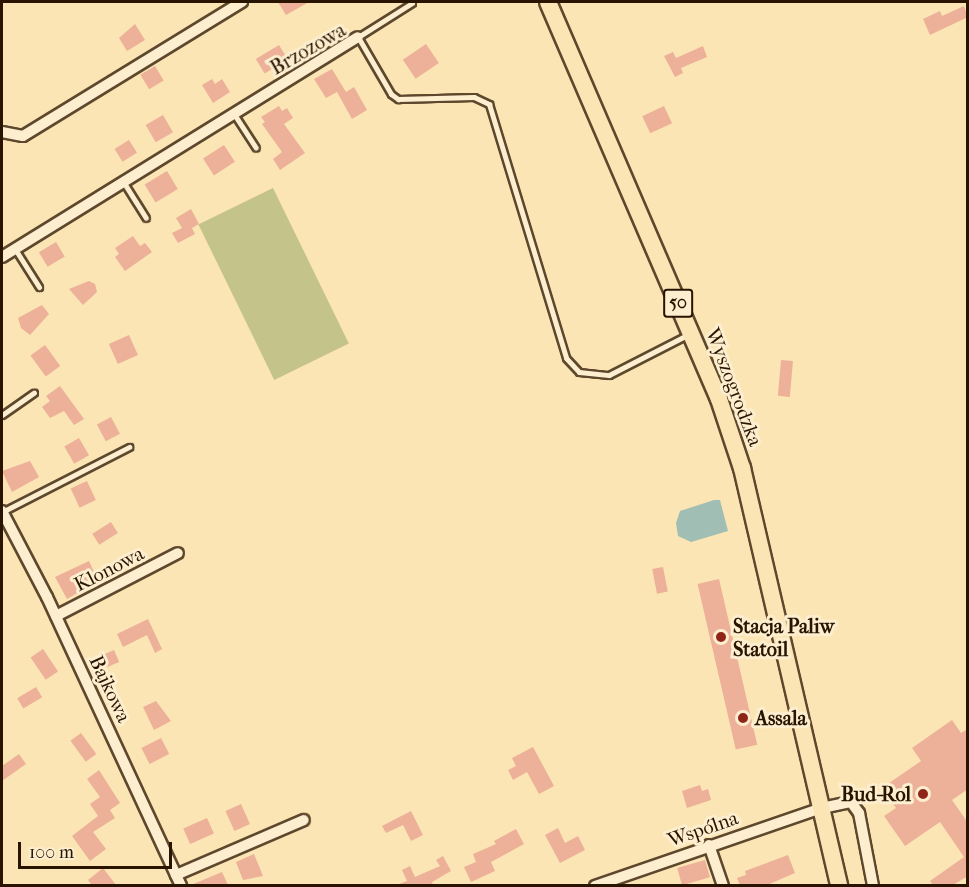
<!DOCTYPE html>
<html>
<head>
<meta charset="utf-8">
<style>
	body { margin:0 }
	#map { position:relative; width:969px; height:887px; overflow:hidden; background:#fbe5b4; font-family:"IM FELL French Canon",serif }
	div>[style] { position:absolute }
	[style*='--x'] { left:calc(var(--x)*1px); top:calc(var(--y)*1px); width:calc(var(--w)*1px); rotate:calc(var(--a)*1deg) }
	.green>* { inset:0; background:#c4c389; transform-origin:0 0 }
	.water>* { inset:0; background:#a0beb3 }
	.building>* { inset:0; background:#edb098; transform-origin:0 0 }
	.roads { filter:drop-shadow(2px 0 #5e482d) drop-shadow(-2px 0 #5e482d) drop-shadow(0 2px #5e482d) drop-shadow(0 -2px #5e482d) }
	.lane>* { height:5px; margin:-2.5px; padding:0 2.5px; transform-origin:2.5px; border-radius:2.5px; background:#fceece }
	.street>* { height:10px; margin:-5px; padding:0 5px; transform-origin:5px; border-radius:5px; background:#fceece }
	.primary>* { height:16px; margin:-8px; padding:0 8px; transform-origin:8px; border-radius:8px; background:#fbe5b4 }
	.dots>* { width:16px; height:16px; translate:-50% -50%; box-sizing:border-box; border:3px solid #fceece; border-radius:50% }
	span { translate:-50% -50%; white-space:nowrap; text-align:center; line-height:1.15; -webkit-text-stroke:6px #fceece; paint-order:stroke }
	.shield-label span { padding:2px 4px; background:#fceece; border:2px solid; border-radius:4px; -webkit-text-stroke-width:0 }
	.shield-label { font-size:18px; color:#291400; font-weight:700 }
	.street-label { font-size:20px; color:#291400 }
	.poi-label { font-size:20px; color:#291400; font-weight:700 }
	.left { translate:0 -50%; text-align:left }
	.right { translate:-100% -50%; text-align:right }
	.frame { position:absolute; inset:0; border:3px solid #291400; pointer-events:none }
	.scale { position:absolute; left:18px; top:842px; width:154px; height:27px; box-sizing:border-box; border:3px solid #291400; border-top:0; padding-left:8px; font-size:18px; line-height:21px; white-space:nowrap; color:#291400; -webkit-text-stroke:4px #fceece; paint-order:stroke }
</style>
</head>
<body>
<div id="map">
	<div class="green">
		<div style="left:273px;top:188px;width:173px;height:83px;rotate:64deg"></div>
	</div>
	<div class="water">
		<div style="clip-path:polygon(714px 500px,720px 500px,728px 531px,691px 542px,678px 536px,676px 523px,680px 511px)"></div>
	</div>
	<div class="building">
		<div style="clip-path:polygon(278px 2px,309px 2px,286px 15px)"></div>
		<div style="clip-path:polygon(964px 6px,968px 17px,930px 35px,923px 19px,940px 11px,942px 16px)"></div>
		<div style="clip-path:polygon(135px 24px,145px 40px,127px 51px,119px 38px)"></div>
		<div style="left:426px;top:44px;width:23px;height:28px;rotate:56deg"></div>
		<div style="left:279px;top:45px;width:17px;height:27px;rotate:59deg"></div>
		<div style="clip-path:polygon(703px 46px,707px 57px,681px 68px,683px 73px,675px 77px,664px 56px,673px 52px,676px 58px)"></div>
		<div style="left:155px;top:66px;width:17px;height:17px;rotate:59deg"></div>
		<div style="clip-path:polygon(332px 69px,346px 92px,354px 87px,367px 110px,352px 119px,337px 92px,326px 98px,314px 79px)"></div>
		<div style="clip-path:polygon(212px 79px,215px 84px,222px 79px,230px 92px,213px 103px,202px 85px)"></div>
		<div style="clip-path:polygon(279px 106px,282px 111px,287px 108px,293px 118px,284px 124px,305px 153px,280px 170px,273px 159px,282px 152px,262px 124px,265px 122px,261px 117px)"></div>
		<div style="left:664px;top:106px;width:19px;height:24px;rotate:65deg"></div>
		<div style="left:163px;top:115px;width:20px;height:20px;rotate:60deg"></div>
		<div style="left:129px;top:140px;width:15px;height:17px;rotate:58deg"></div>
		<div style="left:224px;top:145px;width:20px;height:25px;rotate:57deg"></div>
		<div style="left:167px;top:171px;width:21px;height:26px;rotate:59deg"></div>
		<div style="clip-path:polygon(191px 209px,199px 224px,192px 228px,195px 234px,178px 243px,172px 233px,182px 228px,176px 218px)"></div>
		<div style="clip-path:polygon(133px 236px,140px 246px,145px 243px,152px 252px,125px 271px,115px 257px,119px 254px,115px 248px)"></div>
		<div style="left:56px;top:242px;width:17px;height:20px;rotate:59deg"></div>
		<div style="clip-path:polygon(89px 281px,95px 284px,97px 292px,83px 305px,69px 289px)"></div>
		<div style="clip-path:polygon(42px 305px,49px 314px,30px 335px,21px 328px,18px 318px)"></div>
		<div style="left:129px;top:335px;width:22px;height:22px;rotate:66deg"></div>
		<div style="left:45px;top:345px;width:26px;height:18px;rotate:54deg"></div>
		<div style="left:781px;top:360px;width:12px;height:36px;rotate:5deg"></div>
		<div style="clip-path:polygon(60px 386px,84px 419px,74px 425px,64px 411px,50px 418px,42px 407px,50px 401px,46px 396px)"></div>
		<div style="left:111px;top:417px;width:19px;height:16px;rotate:62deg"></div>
		<div style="left:79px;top:438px;width:20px;height:17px;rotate:60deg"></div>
		<div style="clip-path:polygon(30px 461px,39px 477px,12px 492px,2px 471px)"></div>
		<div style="left:87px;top:481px;width:21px;height:18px;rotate:65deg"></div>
		<div style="left:111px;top:522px;width:13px;height:22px;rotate:58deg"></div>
		<div style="clip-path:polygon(89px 561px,98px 581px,67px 599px,55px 577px)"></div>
		<div style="left:663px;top:567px;width:25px;height:11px;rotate:79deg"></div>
		<div style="left:719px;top:579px;width:170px;height:22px;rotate:77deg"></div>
		<div style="clip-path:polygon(148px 619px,162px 649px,155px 653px,147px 635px,123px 647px,117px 634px)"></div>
		<div style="left:43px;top:649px;width:27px;height:15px;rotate:56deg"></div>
		<div style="left:114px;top:650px;width:13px;height:19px;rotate:67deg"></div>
		<div style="left:36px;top:687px;width:12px;height:22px;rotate:59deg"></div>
		<div style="clip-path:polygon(156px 701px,171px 721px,154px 730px,143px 707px)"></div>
		<div style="clip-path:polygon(952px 720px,961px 733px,968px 729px,968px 789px,952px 800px,968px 823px,968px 876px,953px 885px,933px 885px,930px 881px,964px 857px,940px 822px,905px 846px,884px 816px,896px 808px,882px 788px,921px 761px,912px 748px)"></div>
		<div style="left:81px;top:733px;width:26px;height:13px;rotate:54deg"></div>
		<div style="left:161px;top:738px;width:18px;height:22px;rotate:63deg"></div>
		<div style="clip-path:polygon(533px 747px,554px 786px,539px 794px,527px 772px,513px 780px,508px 770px,516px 766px,512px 758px)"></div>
		<div style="clip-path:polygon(19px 754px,26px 764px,2px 781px,2px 766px)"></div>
		<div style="clip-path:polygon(99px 770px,120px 803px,110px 810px,115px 818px,93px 832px,106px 849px,90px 861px,72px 836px,98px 816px,90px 804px,100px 797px,87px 779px)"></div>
		<div style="clip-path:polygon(700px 785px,702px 791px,708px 789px,711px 800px,687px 808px,682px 791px)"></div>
		<div style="left:241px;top:804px;width:22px;height:17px;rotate:66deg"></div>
		<div style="clip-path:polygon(411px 811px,423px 835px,411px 841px,403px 825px,386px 833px,382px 826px)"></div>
		<div style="left:207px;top:818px;width:17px;height:26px;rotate:66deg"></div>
		<div style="clip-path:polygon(558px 828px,565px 843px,578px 836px,585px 850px,560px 863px,545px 835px)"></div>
		<div style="clip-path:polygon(516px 829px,524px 844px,491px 862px,495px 871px,471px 882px,464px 867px,476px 862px,473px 854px,496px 844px,494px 841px)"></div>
		<div style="clip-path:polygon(254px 854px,263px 876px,243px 880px,236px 862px)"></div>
		<div style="clip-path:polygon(788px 855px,795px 873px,767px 885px,740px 885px,737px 878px,746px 875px,745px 871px)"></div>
		<div style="clip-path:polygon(443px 856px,451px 871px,432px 882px,433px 885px,397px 885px,407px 881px,402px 870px,410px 866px,415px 877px,440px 866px,436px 860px)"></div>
		<div style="left:705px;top:860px;width:18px;height:29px;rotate:74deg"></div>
		<div style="clip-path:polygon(103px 868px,116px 885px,92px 885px,88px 880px)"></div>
		<div style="clip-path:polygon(222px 872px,228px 885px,191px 885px)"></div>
	</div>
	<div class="roads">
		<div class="lane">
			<div style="--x:412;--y:3;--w:64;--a:147.8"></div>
			<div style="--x:358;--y:37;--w:66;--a:59.9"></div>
			<div style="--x:391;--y:94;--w:9;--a:36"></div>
			<div style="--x:398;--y:99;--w:76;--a:-1.5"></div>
			<div style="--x:474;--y:97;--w:17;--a:25"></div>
			<div style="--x:489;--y:104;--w:265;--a:73.1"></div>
			<div style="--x:566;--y:358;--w:19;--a:47"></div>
			<div style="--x:579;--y:372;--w:30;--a:6"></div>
			<div style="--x:609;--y:375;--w:90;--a:-27.1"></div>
			<div style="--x:234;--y:114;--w:40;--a:57.1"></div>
			<div style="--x:124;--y:183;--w:41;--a:57.8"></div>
			<div style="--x:15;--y:249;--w:45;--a:57.7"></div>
			<div style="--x:2;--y:415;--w:39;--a:-35"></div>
			<div style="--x:2;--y:512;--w:143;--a:-27.1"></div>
		</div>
		<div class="street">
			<div style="--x:2;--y:132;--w:21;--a:11"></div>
			<div style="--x:23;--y:136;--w:257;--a:-31.5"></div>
			<div style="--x:2;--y:257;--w:418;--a:-31.7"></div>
			<div style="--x:2;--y:511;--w:97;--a:62.4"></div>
			<div style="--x:47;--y:597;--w:319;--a:65.1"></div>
			<div style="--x:56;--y:616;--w:137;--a:-27.3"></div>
			<div style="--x:709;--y:845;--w:43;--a:71.1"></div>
			<div style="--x:176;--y:875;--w:139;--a:-23.3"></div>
			<div style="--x:595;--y:886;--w:240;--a:-19"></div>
			<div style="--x:822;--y:808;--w:30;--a:-12"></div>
			<div style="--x:851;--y:802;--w:14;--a:54"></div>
			<div style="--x:859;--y:813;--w:74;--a:79.1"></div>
		</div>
		<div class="primary">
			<div style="--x:548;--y:2;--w:432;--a:66.7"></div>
			<div style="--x:719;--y:399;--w:73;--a:71.6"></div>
			<div style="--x:742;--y:468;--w:429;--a:76.9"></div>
		</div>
	</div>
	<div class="dots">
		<div style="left:721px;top:637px;background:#8f2418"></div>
		<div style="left:743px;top:718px;background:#8f2418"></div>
		<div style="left:923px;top:794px;background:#8f2418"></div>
	</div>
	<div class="shield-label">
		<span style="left:678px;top:303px">50</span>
	</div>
	<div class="street-label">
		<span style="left:308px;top:49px;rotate:-30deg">Brzozowa</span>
		<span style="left:734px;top:387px;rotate:69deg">Wyszogrodzka</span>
		<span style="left:109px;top:569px;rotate:-27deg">Klonowa</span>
		<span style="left:110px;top:689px;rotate:65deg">Bajkowa</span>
		<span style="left:703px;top:829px;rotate:-19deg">Wspólna</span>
	</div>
	<div class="poi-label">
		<span class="left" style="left:733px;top:638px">Stacja Paliw<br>Statoil</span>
		<span class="left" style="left:755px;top:718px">Assala</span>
		<span class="right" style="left:911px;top:794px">Bud-Rol</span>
	</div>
	<div class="frame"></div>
	<div class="scale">100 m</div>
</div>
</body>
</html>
